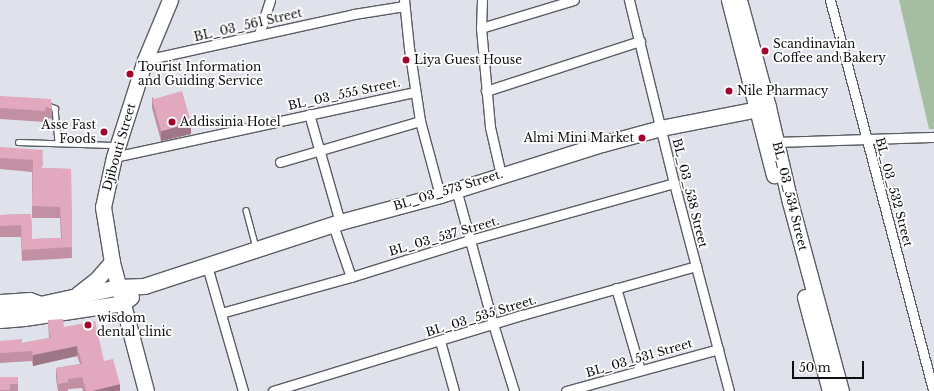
<!DOCTYPE html>
<html>
<head>
<meta charset="utf-8">
<style>
	body { margin:0 }
	#map { position:relative; width:934px; height:391px; overflow:hidden; background:#e0e2eb; font-family:"Libre Baskerville",serif }
	div>[style] { position:absolute }
	[style*='--x'] { left:calc(var(--x)*1px); top:calc(var(--y)*1px); width:calc(var(--w)*1px); rotate:calc(var(--a)*1deg) }
	.green>* { inset:0; background:#a5bda1 }
	.roads { filter:drop-shadow(1px 0 #5b5d64) drop-shadow(-1px 0 #5b5d64) drop-shadow(0 1px #5b5d64) drop-shadow(0 -1px #5b5d64) }
	.lane>* { height:4.5px; margin:-2.25px; padding:0 2.25px; transform-origin:2.25px; border-radius:2.25px; background:#fff }
	.street>* { height:9px; margin:-4.5px; padding:0 4.5px; transform-origin:4.5px; border-radius:4.5px; background:#fff }
	.primary>* { height:15px; margin:-7.5px; padding:0 7.5px; transform-origin:7.5px; border-radius:7.5px; background:#fff }
	.wall>* { inset:0; background:#c290a3; transform-origin:0 0 }
	.shaded-wall>* { inset:0; background:#9e7685 }
	.building>* { inset:0; background:#e2a8be; transform-origin:0 0 }
	.dots>* { width:11px; height:11px; translate:-50% -50%; box-sizing:border-box; border:2px solid #fff; border-radius:50% }
	span { translate:-50% -50%; white-space:nowrap; text-align:center; line-height:1.15; -webkit-text-stroke:3.5px #fff; paint-order:stroke }
	.street-label { font-size:12px; color:#0d0e10 }
	.poi-label { font-size:12px; color:#0d0e10 }
	.left { translate:0 -50%; text-align:left }
	.right { translate:-100% -50%; text-align:right }
	.scale { position:absolute; left:792px; top:361px; width:72px; height:18px; box-sizing:border-box; border:2px solid #0d0e10; border-top:0; padding-left:5px; font-size:12px; line-height:14px; white-space:nowrap; color:#0d0e10; -webkit-text-stroke:3px #fff; paint-order:stroke }
</style>
</head>
<body>
<div id="map">
	<div class="green">
		<div style="clip-path:polygon(899px 0,934px 0,934px 129px,929px 129px)"></div>
	</div>
	<div class="roads">
		<div class="lane">
			<div style="--x:47;--y:105;--w:9;--a:21"></div>
			<div style="--x:55;--y:108;--w:35;--a:85"></div>
			<div style="--x:18;--y:142;--w:94;--a:1.8"></div>
			<div style="--x:246;--y:210;--w:38;--a:75"></div>
		</div>
		<div class="street">
			<div style="--x:404;--y:0;--w:48;--a:84.1"></div>
			<div style="--x:409;--y:48;--w:74;--a:81.4"></div>
			<div style="--x:420;--y:121;--w:77;--a:74.9"></div>
			<div style="--x:482;--y:0;--w:28;--a:92"></div>
			<div style="--x:481;--y:28;--w:99;--a:84.8"></div>
			<div style="--x:490;--y:127;--w:49;--a:77.1"></div>
			<div style="--x:629;--y:0;--w:188;--a:76.2"></div>
			<div style="--x:674;--y:183;--w:215;--a:75.2"></div>
			<div style="--x:830;--y:0;--w:404;--a:75.2"></div>
			<div style="--x:481;--y:28;--w:97;--a:-16.8"></div>
			<div style="--x:259;--y:34;--w:36;--a:-72"></div>
			<div style="--x:145;--y:60;--w:214;--a:-12.4"></div>
			<div style="--x:354;--y:14;--w:51;--a:-9.1"></div>
			<div style="--x:486;--y:91;--w:162;--a:-18"></div>
			<div style="--x:309;--y:114;--w:112;--a:74"></div>
			<div style="--x:772;--y:142;--w:162;--a:-1.8"></div>
			<div style="--x:114;--y:157;--w:308;--a:-12.2"></div>
			<div style="--x:280;--y:162;--w:146;--a:-16.3"></div>
			<div style="--x:456;--y:189;--w:140;--a:74.7"></div>
			<div style="--x:493;--y:324;--w:70;--a:72.6"></div>
			<div style="--x:333;--y:225;--w:55;--a:70.9"></div>
			<div style="--x:207;--y:266;--w:130;--a:73.9"></div>
			<div style="--x:616;--y:288;--w:85;--a:73.7"></div>
			<div style="--x:0;--y:299;--w:30;--a:-4"></div>
			<div style="--x:30;--y:297;--w:15;--a:20"></div>
			<div style="--x:221;--y:313;--w:135;--a:-15.5"></div>
			<div style="--x:351;--y:277;--w:125;--a:-17.3"></div>
			<div style="--x:470;--y:240;--w:212;--a:-15.6"></div>
			<div style="--x:440;--y:341;--w:52;--a:74.4"></div>
			<div style="--x:273;--y:391;--w:260;--a:-17"></div>
			<div style="--x:522;--y:315;--w:181;--a:-15.7"></div>
			<div style="--x:566;--y:391;--w:158;--a:-15.4"></div>
		</div>
		<div class="primary">
			<div style="--x:729;--y:0;--w:181;--a:75.6"></div>
			<div style="--x:739;--y:0;--w:111;--a:74.8"></div>
			<div style="--x:768;--y:107;--w:98;--a:77"></div>
			<div style="--x:790;--y:202;--w:196;--a:74.9"></div>
			<div style="--x:78;--y:294;--w:24;--a:-38"></div>
			<div style="--x:97;--y:279;--w:23;--a:-49"></div>
			<div style="--x:805;--y:297;--w:97;--a:75.1"></div>
			<div style="--x:0;--y:309;--w:22;--a:-3"></div>
			<div style="--x:22;--y:308;--w:98;--a:-12.3"></div>
			<div style="--x:118;--y:287;--w:26;--a:-2"></div>
			<div style="--x:144;--y:286;--w:206;--a:-18.1"></div>
			<div style="--x:340;--y:222;--w:104;--a:-15.1"></div>
			<div style="--x:440;--y:195;--w:170;--a:-17.5"></div>
			<div style="--x:602;--y:144;--w:61;--a:-15.2"></div>
			<div style="--x:661;--y:128;--w:109;--a:-11.1"></div>
			<div style="--x:0;--y:320;--w:24;--a:-5"></div>
			<div style="--x:24;--y:318;--w:100;--a:-8.6"></div>
			<div style="--x:123;--y:303;--w:10;--a:-37"></div>
			<div style="--x:146;--y:391;--w:133;--a:-104.8"></div>
			<div style="--x:112;--y:262;--w:56;--a:-99.3"></div>
			<div style="--x:103;--y:207;--w:51;--a:-77.6"></div>
			<div style="--x:114;--y:157;--w:102;--a:-72.3"></div>
			<div style="--x:145;--y:60;--w:65;--a:-67.4"></div>
		</div>
	</div>
	<div class="wall">
		<div style="clip-path:polygon(0 96px,52px 108px,52px 119px,46px 118px,45px 122px,0 119px)"></div>
		<div style="clip-path:polygon(152px 97px,191px 134px,161px 141px,152px 108px)"></div>
		<div style="clip-path:polygon(0 147px,43px 161px,42px 168px,71px 169px,72px 258px,22px 261px,21px 237px,0 237px,0 215px,31px 214px,32px 239px,61px 238px,60px 218px,32px 218px,32px 172px,0 169px)"></div>
		<div style="clip-path:polygon(48px 320px,64px 327px,104px 361px,120px 391px,83px 391px,82px 388px,68px 389px,68px 391px,58px 391px,56px 378px,56px 368px,80px 364px,77px 356px,33px 366px,32px 361px,0 363px,0 341px,22px 343px,49px 338px)"></div>
		<div style="left:0;top:377px;width:18px;height:14px"></div>
	</div>
	<div class="shaded-wall">
		<div style="clip-path:polygon(191px 123px,191px 134px,161px 141px,161px 130px)"></div>
		<div style="clip-path:polygon(77px 346px,77px 356px,33px 366px,33px 355px)"></div>
		<div style="clip-path:polygon(120px 384px,120px 391px,92px 391px)"></div>
	</div>
	<div class="building">
		<div style="left:182px;top:91px;width:33px;height:31px;rotate:74deg"></div>
		<div style="clip-path:polygon(0 96px,51px 99px,52px 108px,46px 107px,45px 111px,0 108px)"></div>
		<div style="clip-path:polygon(0 147px,43px 150px,42px 168px,71px 169px,72px 247px,22px 250px,21px 225px,0 226px,0 215px,31px 214px,32px 239px,62px 238px,60px 207px,32px 206px,33px 160px,0 158px)"></div>
		<div style="clip-path:polygon(63px 319px,64px 327px,95px 321px,104px 361px,113px 359px,120px 384px,92px 391px,86px 391px,82px 377px,68px 379px,68px 382px,58px 384px,56px 368px,82px 364px,77px 346px,33px 355px,32px 351px,0 353px,0 341px,22px 339px,22px 343px,50px 338px,48px 320px)"></div>
		<div style="clip-path:polygon(0 377px,18px 377px,18px 384px,10px 384px,10px 390px,0 390px)"></div>
	</div>
	<div class="dots">
		<div style="left:765px;top:51px;background:#a3042b"></div>
		<div style="left:406px;top:60px;background:#a3042b"></div>
		<div style="left:130px;top:74px;background:#a3042b"></div>
		<div style="left:729px;top:91px;background:#a3042b"></div>
		<div style="left:172px;top:122px;background:#a3042b"></div>
		<div style="left:104px;top:132px;background:#a3042b"></div>
		<div style="left:642px;top:138px;background:#a3042b"></div>
		<div style="left:88px;top:325px;background:#a3042b"></div>
	</div>
	<div class="street-label">
		<span style="left:248px;top:25px;rotate:-13deg">BL_03_561 Street</span>
		<span style="left:344px;top:94px;rotate:-12deg">BL_03_555 Street.</span>
		<span style="left:119px;top:147px;rotate:-74deg">Djibouti Street</span>
		<span style="left:448px;top:190px;rotate:-17deg">BL_03_573 Street.</span>
		<span style="left:894px;top:192px;rotate:75deg">BL_03_532 Street</span>
		<span style="left:690px;top:193px;rotate:76deg">BL_03_538 Street</span>
		<span style="left:790px;top:196px;rotate:76deg">BL_03_534 Street</span>
		<span style="left:444px;top:236px;rotate:-16deg">BL_03_537 Street.</span>
		<span style="left:481px;top:316px;rotate:-17deg">BL_03_535 Street.</span>
		<span style="left:639px;top:358px;rotate:-16deg">BL_03_531 Street</span>
	</div>
	<div class="poi-label">
		<span class="left" style="left:773px;top:51px">Scandinavian<br>Coffee and Bakery</span>
		<span class="left" style="left:414px;top:60px">Liya Guest House</span>
		<span class="left" style="left:138px;top:74px">Tourist Information<br>and Guiding Service</span>
		<span class="left" style="left:737px;top:91px">Nile Pharmacy</span>
		<span class="left" style="left:180px;top:122px">Addissinia Hotel</span>
		<span class="right" style="left:96px;top:132px">Asse Fast<br>Foods</span>
		<span class="right" style="left:634px;top:138px">Almi Mini Market</span>
		<span class="left" style="left:97px;top:325px">wisdom<br>dental clinic</span>
	</div>
	<div class="scale">50 m</div>
</div>
</body>
</html>
